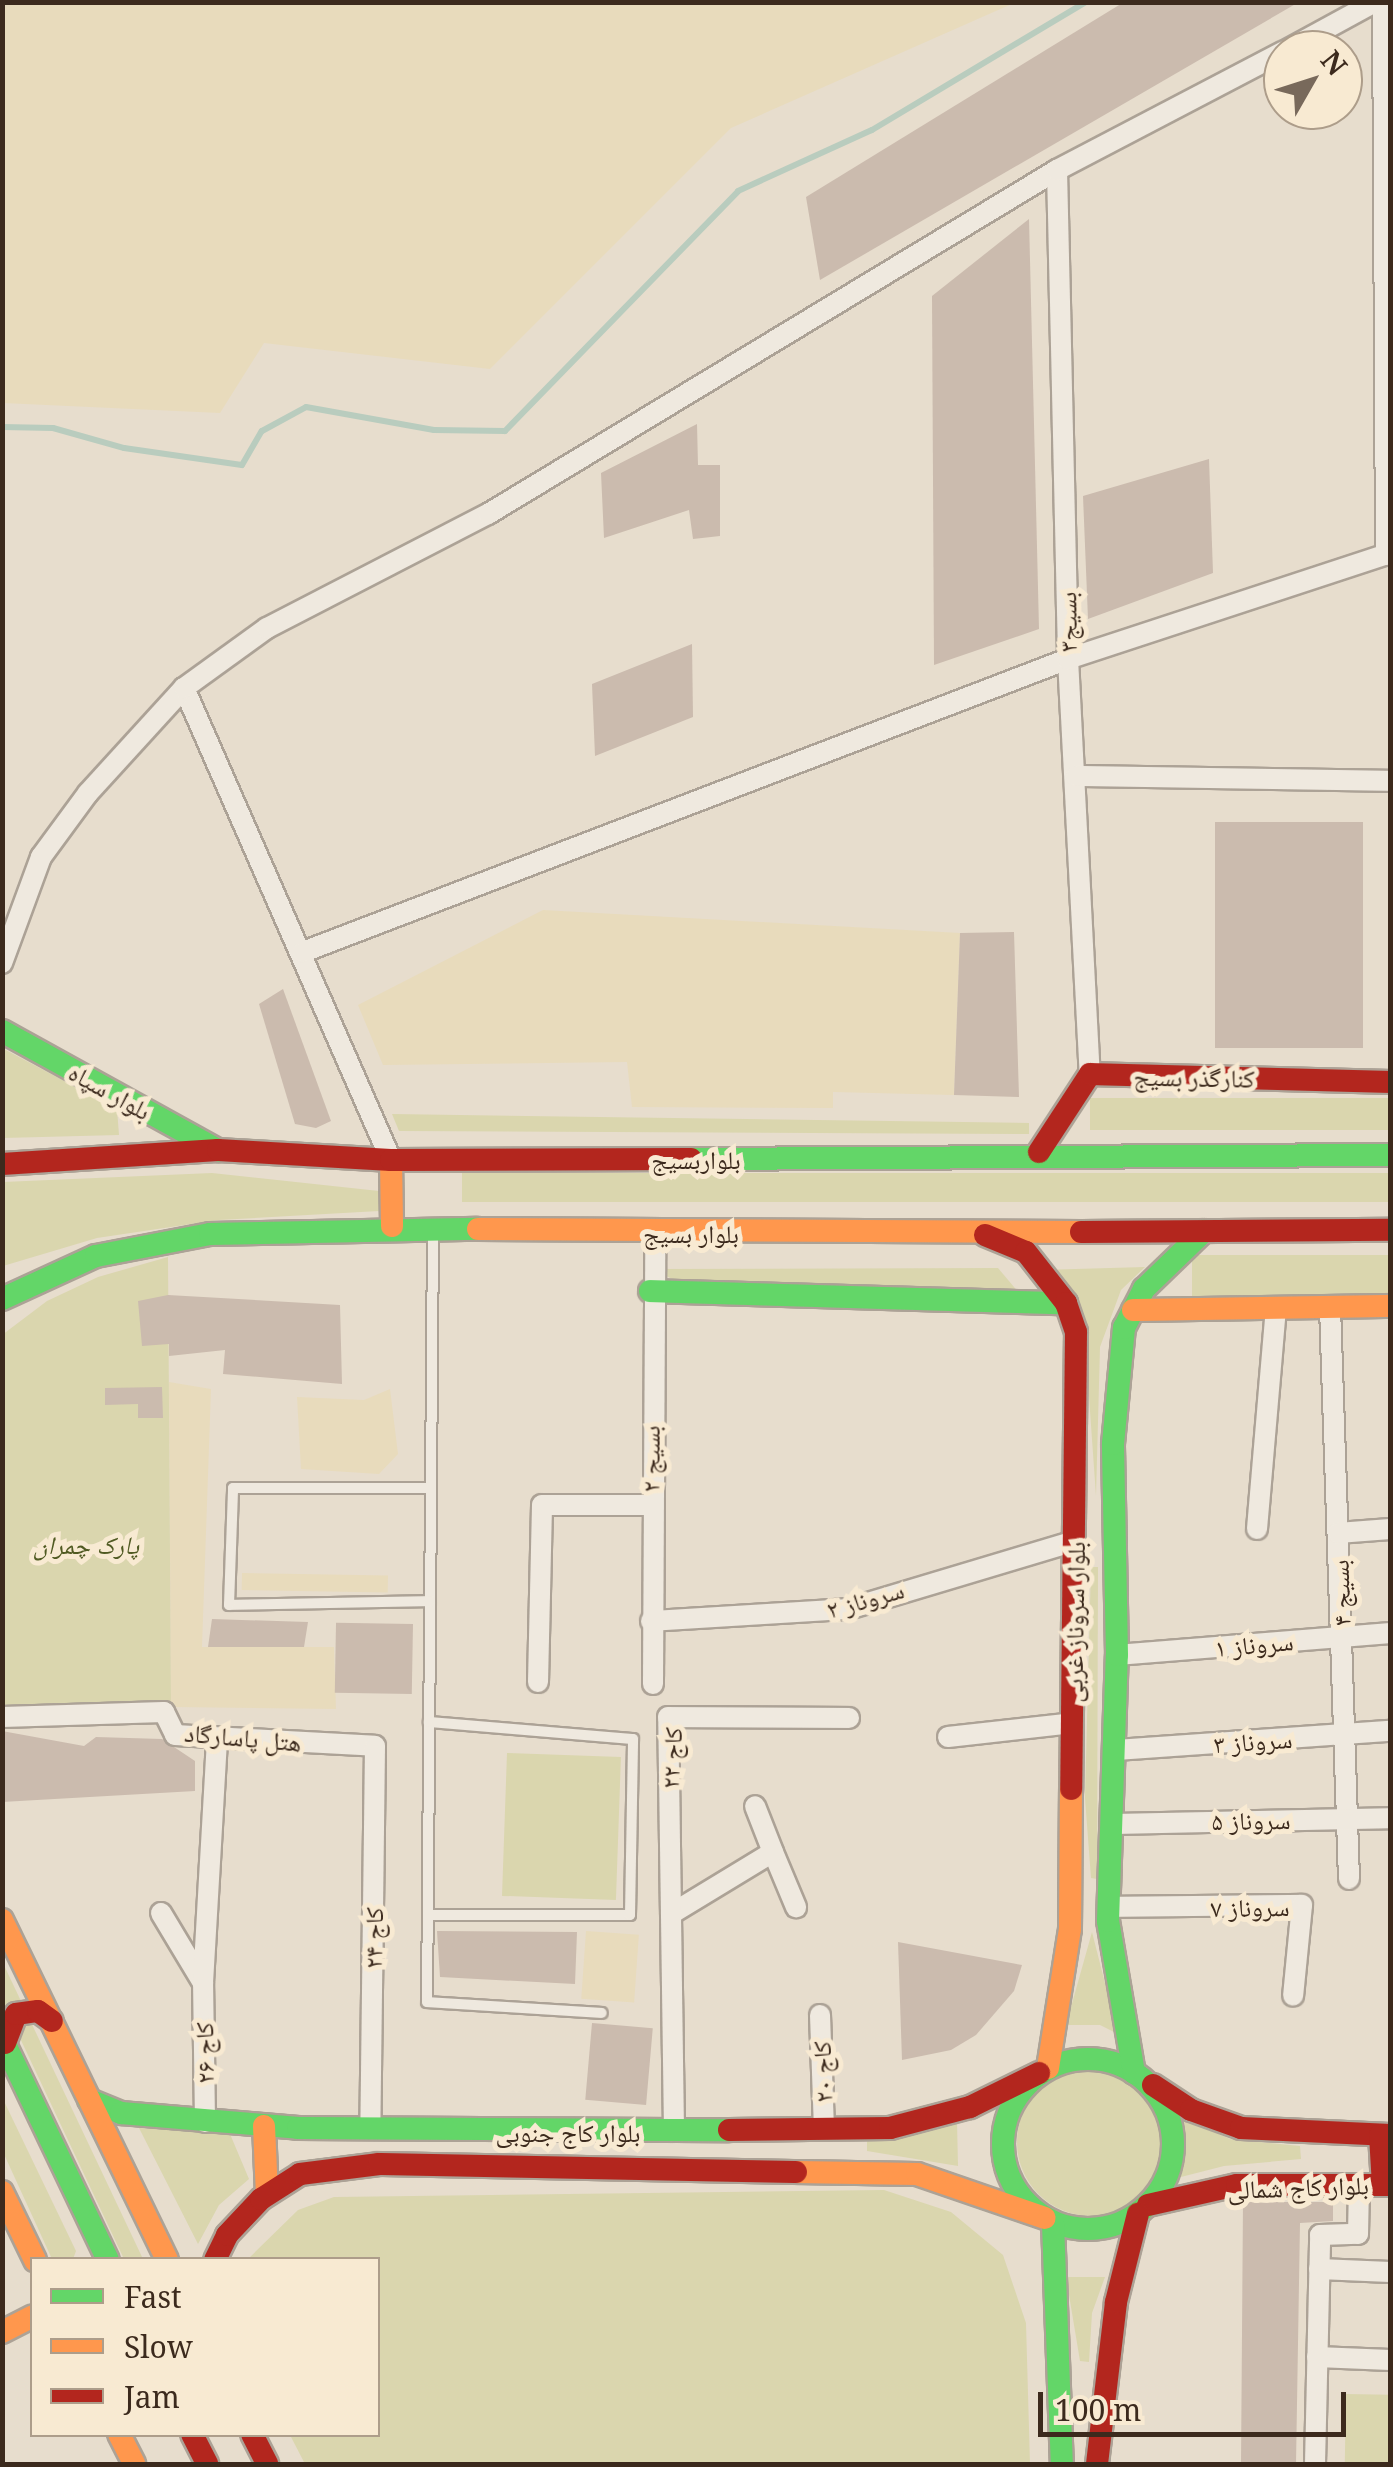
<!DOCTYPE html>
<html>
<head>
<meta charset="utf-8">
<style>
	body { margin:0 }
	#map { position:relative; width:1393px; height:2467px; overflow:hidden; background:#e7ddcd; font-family:"Noto Serif","Noto Naskh Arabic",serif }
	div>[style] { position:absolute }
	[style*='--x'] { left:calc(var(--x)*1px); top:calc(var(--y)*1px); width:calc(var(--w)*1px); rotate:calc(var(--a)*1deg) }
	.farmland>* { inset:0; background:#e8dbbc; transform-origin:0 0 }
	.green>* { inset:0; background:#dad6ae; transform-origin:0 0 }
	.round { border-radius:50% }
	.stream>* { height:6px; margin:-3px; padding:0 3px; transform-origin:3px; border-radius:3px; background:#b9ccbe }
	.building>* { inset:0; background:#cbbbae; transform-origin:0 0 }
	.roads { filter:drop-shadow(2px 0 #aca296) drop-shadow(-2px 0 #aca296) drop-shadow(0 2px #aca296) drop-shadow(0 -2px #aca296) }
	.lane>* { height:10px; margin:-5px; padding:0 5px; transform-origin:5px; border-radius:5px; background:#efe9df }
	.street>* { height:20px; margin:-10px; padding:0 10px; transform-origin:10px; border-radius:10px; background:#efe9df }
	.fast>* { height:22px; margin:-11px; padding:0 11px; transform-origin:11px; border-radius:11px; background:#63d668 }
	.fast>.ring { margin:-11px; padding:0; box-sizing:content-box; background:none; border:22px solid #63d668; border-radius:50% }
	.slow>* { height:22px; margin:-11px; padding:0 11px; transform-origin:11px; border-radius:11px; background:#ff974d }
	.jam>* { height:22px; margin:-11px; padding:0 11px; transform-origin:11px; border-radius:11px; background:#b3261e }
	span { translate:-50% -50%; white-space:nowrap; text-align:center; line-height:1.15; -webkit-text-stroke:10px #f8ead2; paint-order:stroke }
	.street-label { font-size:25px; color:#3c2a1d }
	.park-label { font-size:25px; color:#505a22; font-style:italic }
	.frame { position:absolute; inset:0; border:5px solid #3c2a1d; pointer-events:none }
	.legend { position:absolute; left:30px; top:2257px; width:350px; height:180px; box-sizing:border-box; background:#f8ead2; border:2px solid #ad9d8a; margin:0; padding:12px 18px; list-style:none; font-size:30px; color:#3c2a1d }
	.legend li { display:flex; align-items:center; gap:20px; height:50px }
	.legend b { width:50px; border:2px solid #ad9d8a }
	.north { position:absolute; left:1263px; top:30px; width:100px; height:100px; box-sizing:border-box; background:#f8ead2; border:2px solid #ad9d8a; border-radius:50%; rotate:51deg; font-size:28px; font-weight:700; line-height:40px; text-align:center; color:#3c2a1d }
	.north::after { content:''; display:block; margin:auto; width:35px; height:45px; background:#78695b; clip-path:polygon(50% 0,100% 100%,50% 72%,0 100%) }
	.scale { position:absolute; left:1038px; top:2392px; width:308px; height:45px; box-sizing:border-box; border:5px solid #3c2a1d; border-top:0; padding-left:12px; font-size:30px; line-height:35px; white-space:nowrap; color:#3c2a1d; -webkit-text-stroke:8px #f8ead2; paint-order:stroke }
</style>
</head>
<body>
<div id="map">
	<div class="farmland">
		<div style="clip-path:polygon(3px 2px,1014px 2px,1014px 3px,731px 128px,490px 369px,264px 343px,220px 413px,3px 403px)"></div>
		<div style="clip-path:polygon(543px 910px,960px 933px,954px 1095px,833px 1092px,833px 1108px,632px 1107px,627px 1062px,383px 1065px,358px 1005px)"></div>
		<div style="clip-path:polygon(169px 1382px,211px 1389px,202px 1647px,334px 1647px,336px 1709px,171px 1707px)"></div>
		<div style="clip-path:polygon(390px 1389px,398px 1454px,379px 1474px,301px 1469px,297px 1397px,364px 1400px)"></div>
		<div style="left:242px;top:1573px;width:146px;height:17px;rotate:1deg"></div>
		<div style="left:586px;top:1931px;width:53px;height:68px;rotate:4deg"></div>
	</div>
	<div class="green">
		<div style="clip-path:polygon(2px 1048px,117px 1109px,119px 1135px,3px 1138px)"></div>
		<div style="left:1090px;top:1098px;width:300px;height:32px"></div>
		<div style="clip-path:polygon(392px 1114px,1029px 1123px,1029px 1134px,399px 1131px)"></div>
		<div style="clip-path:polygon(212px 1173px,379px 1191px,379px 1211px,218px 1220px,97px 1238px,3px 1266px,3px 1182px)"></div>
		<div style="left:462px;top:1173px;width:928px;height:29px"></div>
		<div style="left:1192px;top:1255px;width:198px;height:48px"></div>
		<div style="clip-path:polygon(168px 1257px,171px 1707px,3px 1711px,2px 1335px,47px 1301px,98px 1277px)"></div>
		<div style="clip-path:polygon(1145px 1267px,1121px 1290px,1100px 1347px,1096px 1496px,1084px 1326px,1040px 1270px)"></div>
		<div style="clip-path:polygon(998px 1268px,1030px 1306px,707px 1296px,652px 1269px)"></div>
		<div style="clip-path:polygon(1091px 1567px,1098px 1567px,1097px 1879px,1091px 1878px,1085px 1798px)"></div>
		<div style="left:507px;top:1753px;width:114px;height:143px;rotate:2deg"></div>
		<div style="clip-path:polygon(1092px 1932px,1109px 1999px,1116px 2033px,1100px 2025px,1066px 2025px)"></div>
		<div style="clip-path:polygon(2px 1961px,143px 2259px,124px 2259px,3px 2002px)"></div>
		<div class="round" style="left:1017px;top:2068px;width:148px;height:148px"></div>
		<div style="clip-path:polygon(2px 2097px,76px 2251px,73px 2259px,52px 2259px,3px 2152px)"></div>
		<div style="clip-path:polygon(1178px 2116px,1230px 2139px,1300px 2146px,1301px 2159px,1224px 2166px,1177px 2178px,1186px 2155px)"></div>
		<div style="clip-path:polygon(957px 2122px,958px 2166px,867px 2151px,867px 2140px)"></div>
		<div style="clip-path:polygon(139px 2128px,230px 2134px,249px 2179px,219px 2205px,198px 2244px)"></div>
		<div style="clip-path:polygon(884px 2190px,951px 2212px,1003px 2255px,1026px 2323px,1030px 2464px,305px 2464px,290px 2435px,378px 2434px,378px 2260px,248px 2259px,298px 2210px,334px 2197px)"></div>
		<div style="clip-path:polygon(1066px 2277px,1105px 2277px,1092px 2313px,1089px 2362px,1080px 2361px)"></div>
		<div style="left:1346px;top:2394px;width:44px;height:70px;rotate:1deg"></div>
	</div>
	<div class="stream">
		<div style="--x:2;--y:427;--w:51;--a:1.1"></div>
		<div style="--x:53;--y:428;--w:74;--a:15.7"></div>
		<div style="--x:124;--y:448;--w:119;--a:8.2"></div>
		<div style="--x:242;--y:465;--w:39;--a:-60"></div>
		<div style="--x:262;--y:431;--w:50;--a:-28.6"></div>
		<div style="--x:306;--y:407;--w:130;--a:10.2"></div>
		<div style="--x:434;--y:430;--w:71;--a:0.8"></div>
		<div style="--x:505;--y:431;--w:334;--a:-45.8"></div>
		<div style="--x:738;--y:191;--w:147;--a:-24.5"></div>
		<div style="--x:872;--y:130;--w:249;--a:-30.9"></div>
	</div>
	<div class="building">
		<div style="clip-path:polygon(1124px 2px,1299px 2px,820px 280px,806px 197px)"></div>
		<div style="clip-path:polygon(1029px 219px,1039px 629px,934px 665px,932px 296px)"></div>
		<div style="clip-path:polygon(697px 424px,698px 465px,720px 465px,720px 536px,693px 539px,689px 510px,604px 538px,601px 473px)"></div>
		<div style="clip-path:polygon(1209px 459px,1213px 573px,1088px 619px,1083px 496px)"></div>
		<div style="clip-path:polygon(692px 644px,693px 717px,595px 756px,592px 684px)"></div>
		<div style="left:1363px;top:822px;width:226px;height:148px;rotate:90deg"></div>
		<div style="clip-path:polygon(1014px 932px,1019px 1097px,954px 1095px,960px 933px)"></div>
		<div style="clip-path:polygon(283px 989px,331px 1121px,316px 1128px,295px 1124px,259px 1004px)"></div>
		<div style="clip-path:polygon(168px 1295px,340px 1305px,342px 1384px,223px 1374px,225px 1350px,169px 1356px,169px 1344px,142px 1346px,138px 1301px)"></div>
		<div style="clip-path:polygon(162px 1387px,163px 1418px,138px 1418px,138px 1404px,105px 1405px,105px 1388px)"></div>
		<div style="clip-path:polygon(212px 1619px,308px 1622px,304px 1647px,208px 1647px)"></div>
		<div style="left:413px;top:1624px;width:70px;height:77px;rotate:91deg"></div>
		<div style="clip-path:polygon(2px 1731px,84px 1746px,96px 1737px,162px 1739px,195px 1761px,195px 1791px,2px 1802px)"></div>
		<div style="clip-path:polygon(437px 1931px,577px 1932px,575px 1984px,440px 1977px)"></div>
		<div style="clip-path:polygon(898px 1942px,1022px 1965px,1014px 1991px,976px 2035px,951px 2050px,902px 2060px)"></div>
		<div style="left:592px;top:2023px;width:61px;height:77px;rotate:5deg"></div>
		<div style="clip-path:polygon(1243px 2202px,1333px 2202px,1333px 2221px,1300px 2223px,1296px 2464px,1241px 2464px)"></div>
	</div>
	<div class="roads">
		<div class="lane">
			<div style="--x:433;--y:1229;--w:773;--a:90.44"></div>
			<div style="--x:427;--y:2002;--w:175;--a:3.6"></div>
			<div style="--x:430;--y:1601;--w:201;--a:178.9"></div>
			<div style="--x:229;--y:1605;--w:117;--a:-88"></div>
			<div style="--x:233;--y:1488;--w:198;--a:0"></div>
			<div style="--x:428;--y:1915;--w:202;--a:0"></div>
			<div style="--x:630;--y:1915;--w:176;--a:-89"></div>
			<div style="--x:633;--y:1739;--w:205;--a:-175.2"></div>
		</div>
		<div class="street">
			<div style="--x:1383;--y:2;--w:553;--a:89.69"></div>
			<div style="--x:1287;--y:50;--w:100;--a:-28.6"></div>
			<div style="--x:1057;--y:170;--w:489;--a:88.7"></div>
			<div style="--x:1068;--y:659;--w:416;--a:87"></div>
			<div style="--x:184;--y:688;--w:515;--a:66.32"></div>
			<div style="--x:1076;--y:776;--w:314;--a:0.9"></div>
			<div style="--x:303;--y:952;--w:819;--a:-20.96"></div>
			<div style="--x:1068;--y:659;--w:339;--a:-18.2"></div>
			<div style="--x:2;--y:963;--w:113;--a:-69.8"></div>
			<div style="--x:41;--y:857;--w:79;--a:-53.7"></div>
			<div style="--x:88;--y:793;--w:142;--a:-47.6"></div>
			<div style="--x:184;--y:688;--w:102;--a:-35.9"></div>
			<div style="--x:267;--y:628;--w:249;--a:-27.3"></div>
			<div style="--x:488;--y:514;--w:665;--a:-31.16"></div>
			<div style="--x:1057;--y:170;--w:255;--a:-27.6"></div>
			<div style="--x:1330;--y:1307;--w:572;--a:88.1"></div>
			<div style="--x:1257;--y:1529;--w:222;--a:-85.1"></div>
			<div style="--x:1338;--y:1533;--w:52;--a:-4.4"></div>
			<div style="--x:651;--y:1621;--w:197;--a:-3.5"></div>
			<div style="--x:848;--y:1609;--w:236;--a:-16.7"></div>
			<div style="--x:1117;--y:1655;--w:274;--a:-4.6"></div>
			<div style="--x:538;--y:1682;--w:177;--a:-88.7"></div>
			<div style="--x:542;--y:1505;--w:108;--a:0"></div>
			<div style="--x:653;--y:1684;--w:450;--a:-89.7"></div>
			<div style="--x:2;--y:1717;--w:162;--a:-1.8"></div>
			<div style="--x:164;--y:1712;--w:25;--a:64"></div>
			<div style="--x:175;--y:1735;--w:200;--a:3.1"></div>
			<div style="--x:375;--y:1746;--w:383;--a:90.7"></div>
			<div style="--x:948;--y:1737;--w:125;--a:-6.4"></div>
			<div style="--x:1116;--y:1750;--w:275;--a:-4"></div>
			<div style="--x:1112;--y:1824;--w:278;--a:-1.2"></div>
			<div style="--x:773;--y:1852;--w:60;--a:67.3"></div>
			<div style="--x:1108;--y:1907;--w:194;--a:-0.6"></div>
			<div style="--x:1302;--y:1905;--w:91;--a:95.6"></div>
			<div style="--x:161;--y:1913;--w:82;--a:59"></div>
			<div style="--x:671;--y:1914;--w:119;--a:-31.3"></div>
			<div style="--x:773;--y:1852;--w:49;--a:-111.4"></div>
			<div style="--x:820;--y:2015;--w:114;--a:88"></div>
			<div style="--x:205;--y:2122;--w:139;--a:-90.8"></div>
			<div style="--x:203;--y:1983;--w:245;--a:-86.7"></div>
			<div style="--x:674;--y:2131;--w:414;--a:-90.8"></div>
			<div style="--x:668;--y:1717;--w:181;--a:0.3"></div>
			<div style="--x:1319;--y:2269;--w:71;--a:2.4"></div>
			<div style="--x:1317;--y:2357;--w:73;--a:2.4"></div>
			<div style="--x:1315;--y:2464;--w:229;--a:-88.7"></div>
			<div style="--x:1320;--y:2235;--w:38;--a:-2"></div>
			<div style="--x:1358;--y:2234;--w:49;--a:-88.8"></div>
		</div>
		<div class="fast">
			<div style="--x:2;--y:1031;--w:247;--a:28.9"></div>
			<div style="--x:691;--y:1159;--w:699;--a:-0.33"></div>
			<div style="--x:650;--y:1291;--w:416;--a:1.7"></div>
			<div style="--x:2;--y:1299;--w:103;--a:-24.6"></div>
			<div style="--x:96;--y:1256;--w:116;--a:-10.9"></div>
			<div style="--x:210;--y:1234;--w:268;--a:-1.1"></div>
			<div style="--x:2;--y:2038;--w:246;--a:64.5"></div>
			<div class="ring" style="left:1003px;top:2059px;width:148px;height:148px"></div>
			<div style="--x:1134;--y:2073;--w:154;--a:-99.7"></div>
			<div style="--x:1108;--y:1921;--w:266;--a:-88.1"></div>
			<div style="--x:1117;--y:1655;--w:211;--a:-91.1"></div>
			<div style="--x:1113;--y:1444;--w:117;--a:-84.6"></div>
			<div style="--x:1124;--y:1328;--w:44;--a:-62.9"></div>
			<div style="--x:1144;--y:1289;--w:83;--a:-44"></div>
			<div style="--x:89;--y:2100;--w:35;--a:22"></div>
			<div style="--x:121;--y:2113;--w:178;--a:4.8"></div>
			<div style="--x:298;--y:2128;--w:431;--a:0.3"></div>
			<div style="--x:1053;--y:2223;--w:241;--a:87.9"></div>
		</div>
		<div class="slow">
			<div style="--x:391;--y:1160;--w:66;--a:89.1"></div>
			<div style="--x:478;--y:1229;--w:603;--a:0.29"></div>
			<div style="--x:1133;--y:1310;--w:257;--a:-0.9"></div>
			<div style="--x:2;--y:1920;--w:378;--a:64.1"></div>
			<div style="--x:1048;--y:2068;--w:141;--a:-81"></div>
			<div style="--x:1070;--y:1929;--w:140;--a:-89.6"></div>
			<div style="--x:264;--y:2126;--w:68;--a:87.5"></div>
			<div style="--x:796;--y:2172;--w:121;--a:0.9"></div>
			<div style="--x:917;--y:2174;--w:135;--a:19"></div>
			<div style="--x:2;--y:2192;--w:76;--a:64.1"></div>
			<div style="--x:2;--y:2332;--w:34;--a:-27"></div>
			<div style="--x:119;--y:2434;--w:34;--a:63"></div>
		</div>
		<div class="jam">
			<div style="--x:1039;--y:1152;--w:93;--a:-56.8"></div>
			<div style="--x:1090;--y:1074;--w:300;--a:1.5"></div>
			<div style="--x:2;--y:1164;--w:216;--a:-3.7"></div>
			<div style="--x:218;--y:1150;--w:173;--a:3.3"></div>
			<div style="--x:391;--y:1160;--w:300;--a:-0.2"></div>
			<div style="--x:1081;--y:1232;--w:309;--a:-0.4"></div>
			<div style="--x:985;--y:1235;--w:44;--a:22.5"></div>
			<div style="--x:1026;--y:1252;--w:65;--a:51.9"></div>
			<div style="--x:1066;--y:1303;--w:31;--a:71"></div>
			<div style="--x:1076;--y:1332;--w:457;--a:90.6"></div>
			<div style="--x:5;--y:2043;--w:31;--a:-69"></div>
			<div style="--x:16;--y:2014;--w:22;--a:-8"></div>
			<div style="--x:38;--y:2011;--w:17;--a:36"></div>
			<div style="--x:1153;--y:2085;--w:45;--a:33.3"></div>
			<div style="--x:1191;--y:2110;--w:53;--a:19.8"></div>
			<div style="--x:1241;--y:2128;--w:149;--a:2.7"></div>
			<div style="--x:729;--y:2130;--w:161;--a:-0.7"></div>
			<div style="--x:890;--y:2128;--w:83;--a:-14.7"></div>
			<div style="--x:970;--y:2107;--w:77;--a:-26.2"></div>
			<div style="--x:1380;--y:2135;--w:50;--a:86.6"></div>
			<div style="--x:1148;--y:2205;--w:91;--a:-12.7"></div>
			<div style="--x:1237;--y:2185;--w:153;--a:0"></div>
			<div style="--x:215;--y:2260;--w:28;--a:-64"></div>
			<div style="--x:227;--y:2235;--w:50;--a:-46.6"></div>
			<div style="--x:261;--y:2199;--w:46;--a:-32.7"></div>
			<div style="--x:300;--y:2174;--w:80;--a:-7.2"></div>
			<div style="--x:379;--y:2164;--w:417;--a:1.1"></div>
			<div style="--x:192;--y:2434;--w:34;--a:63"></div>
			<div style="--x:252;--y:2434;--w:34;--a:63"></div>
			<div style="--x:1097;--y:2464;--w:163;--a:-83.3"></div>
			<div style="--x:1116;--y:2302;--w:91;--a:-76"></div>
		</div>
	</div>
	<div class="street-label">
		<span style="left:1067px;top:622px;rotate:-91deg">بسیج۳</span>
		<span style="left:1194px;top:1077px;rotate:1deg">کنارگذر بسیج</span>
		<span style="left:110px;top:1091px;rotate:29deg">بلوار سپاه</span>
		<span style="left:696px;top:1159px">بلواربسیج</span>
		<span style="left:691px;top:1233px">بلوار بسیج</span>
		<span style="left:650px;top:1459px;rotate:-90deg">بسیج ۲</span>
		<span style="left:1340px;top:1593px;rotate:-92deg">بسیج ۴</span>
		<span style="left:865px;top:1599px;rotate:-16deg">سروناز ۲</span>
		<span style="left:1074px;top:1622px;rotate:-89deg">بلوار سروناز غربی</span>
		<span style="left:1254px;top:1644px;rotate:-5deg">سروناز ۱</span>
		<span style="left:243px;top:1737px;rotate:5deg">هتل پاسارگاد</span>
		<span style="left:1253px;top:1741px;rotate:-4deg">سروناز ۳</span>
		<span style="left:671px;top:1758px;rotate:-87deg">کاج ۲۲</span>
		<span style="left:1251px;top:1820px;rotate:-1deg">سروناز ۵</span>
		<span style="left:1250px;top:1907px;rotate:-1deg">سروناز ۷</span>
		<span style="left:373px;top:1938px;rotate:-89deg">کاج ۲۴</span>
		<span style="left:204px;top:2053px;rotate:-91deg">کاج ۲۶</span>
		<span style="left:822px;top:2072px;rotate:-92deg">کاج ۲۰</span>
		<span style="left:568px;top:2132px">بلوار کاج جنوبی</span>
		<span style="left:1298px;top:2187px;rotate:-2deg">بلوار کاج شمالی</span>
	</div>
	<div class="park-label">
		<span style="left:86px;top:1544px">پارک چمران</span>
	</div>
	<div class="frame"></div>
	<ul class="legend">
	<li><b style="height:12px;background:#63d668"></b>Fast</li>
	<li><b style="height:12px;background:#ff974d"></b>Slow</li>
	<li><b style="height:12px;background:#b3261e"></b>Jam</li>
	</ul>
	<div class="north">N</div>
	<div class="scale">100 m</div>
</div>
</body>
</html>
